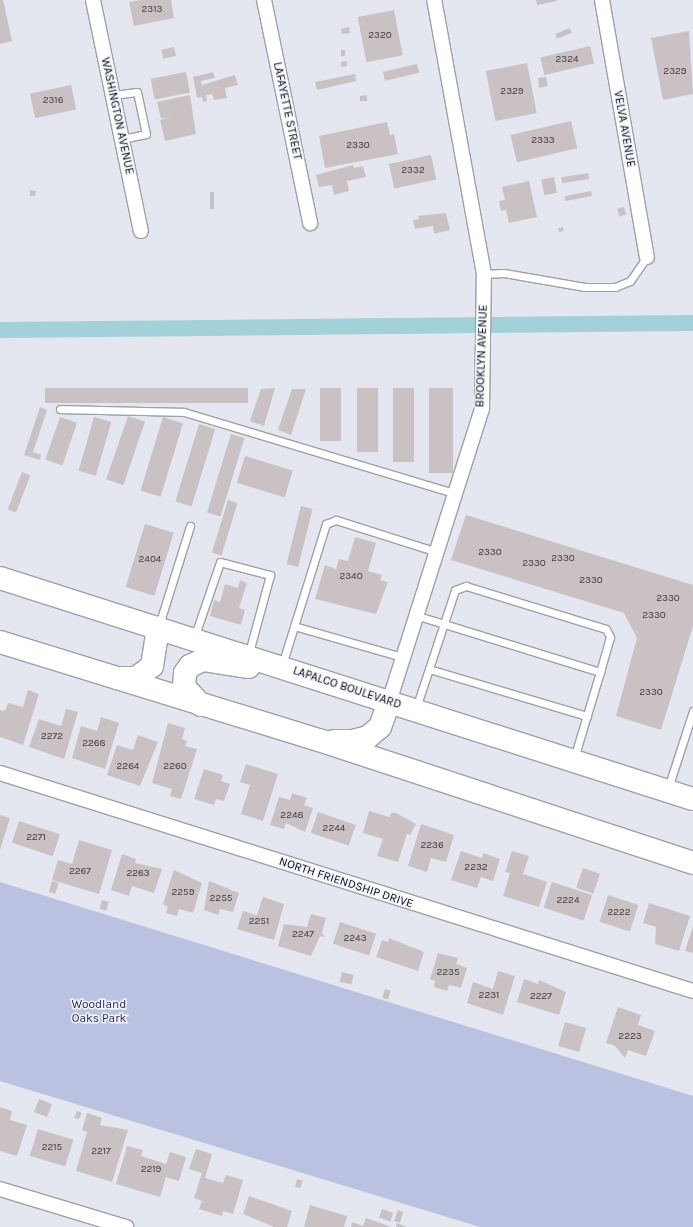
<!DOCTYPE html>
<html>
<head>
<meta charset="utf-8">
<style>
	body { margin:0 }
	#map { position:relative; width:693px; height:1227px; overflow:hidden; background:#e5e7f0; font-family:Karla,sans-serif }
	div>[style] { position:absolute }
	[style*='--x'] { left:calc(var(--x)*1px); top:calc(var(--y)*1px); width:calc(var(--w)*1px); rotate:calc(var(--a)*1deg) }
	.green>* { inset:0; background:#bbc2e1 }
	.canal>* { height:16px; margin:-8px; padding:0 8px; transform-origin:8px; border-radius:8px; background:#a3d1da }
	.building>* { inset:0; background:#cac1c5; transform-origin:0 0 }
	.roads { filter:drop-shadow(1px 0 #9ea0a8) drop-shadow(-1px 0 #9ea0a8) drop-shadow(0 1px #9ea0a8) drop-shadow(0 -1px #9ea0a8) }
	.service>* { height:7px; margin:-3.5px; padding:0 3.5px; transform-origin:3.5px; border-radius:3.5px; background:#fff }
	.minor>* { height:14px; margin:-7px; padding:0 7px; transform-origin:7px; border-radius:7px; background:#fff }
	.primary>* { height:22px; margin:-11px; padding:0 11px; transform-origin:11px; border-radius:11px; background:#fff }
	span { translate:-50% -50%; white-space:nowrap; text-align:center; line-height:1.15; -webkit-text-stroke:3px #f2f5fd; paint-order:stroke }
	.number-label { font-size:10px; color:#3b393c }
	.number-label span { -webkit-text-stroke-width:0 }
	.street-label { font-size:12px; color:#0b0c0f }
	.park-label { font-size:12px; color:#232955 }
</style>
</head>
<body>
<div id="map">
	<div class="green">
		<div style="clip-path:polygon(0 882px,693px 1096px,693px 1227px,480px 1227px,0 1081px)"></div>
	</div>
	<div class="canal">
		<div style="--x:0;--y:330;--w:693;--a:-0.58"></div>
	</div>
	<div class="building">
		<div style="clip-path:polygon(0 0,3px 0,12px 41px,0 44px)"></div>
		<div style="clip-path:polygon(141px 0,171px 0,174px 18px,134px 26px,129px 2px)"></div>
		<div style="clip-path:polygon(536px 0,557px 0,557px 1px,537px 5px)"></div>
		<div style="left:394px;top:10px;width:46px;height:37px;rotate:79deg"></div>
		<div style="clip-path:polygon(349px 27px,350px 33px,342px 34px,341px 29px)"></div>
		<div style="left:570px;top:28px;width:5px;height:16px;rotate:68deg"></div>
		<div style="clip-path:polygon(689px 31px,693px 94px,663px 100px,651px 38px)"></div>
		<div style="left:590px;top:46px;width:18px;height:51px;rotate:77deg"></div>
		<div style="left:174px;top:47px;width:9px;height:13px;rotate:77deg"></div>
		<div style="left:341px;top:50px;width:4px;height:6px"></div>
		<div style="clip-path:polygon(347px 61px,347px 66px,341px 67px,341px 62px)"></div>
		<div style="left:527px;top:63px;width:51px;height:42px;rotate:79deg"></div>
		<div style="left:417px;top:64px;width:9px;height:35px;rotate:77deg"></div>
		<div style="left:186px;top:72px;width:21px;height:36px;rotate:79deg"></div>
		<div style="clip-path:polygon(213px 72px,215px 78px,201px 81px,202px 85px,235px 75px,238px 85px,225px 88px,227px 98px,214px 100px,212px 94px,206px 95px,207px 101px,203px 102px,202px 97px,197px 98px,193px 77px)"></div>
		<div style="clip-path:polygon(355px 74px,356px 81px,317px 90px,315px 82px)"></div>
		<div style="clip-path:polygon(546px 77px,548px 86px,539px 88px,538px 78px)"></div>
		<div style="left:71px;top:85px;width:25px;height:42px;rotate:78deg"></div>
		<div style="clip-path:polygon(190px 95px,196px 134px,165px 141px,160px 120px,173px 117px,161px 119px,157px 102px)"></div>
		<div style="clip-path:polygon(367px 95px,367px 101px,360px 101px,360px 96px)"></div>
		<div style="left:571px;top:121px;width:28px;height:62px;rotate:77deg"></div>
		<div style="clip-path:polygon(387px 122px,390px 135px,394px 134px,398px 154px,325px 168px,319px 136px)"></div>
		<div style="left:431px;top:155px;width:25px;height:43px;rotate:78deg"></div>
		<div style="clip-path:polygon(353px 165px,354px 168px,363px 166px,366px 177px,347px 181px,349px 191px,334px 195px,332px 185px,319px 187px,316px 175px)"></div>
		<div style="left:588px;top:173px;width:6px;height:27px;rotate:81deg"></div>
		<div style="left:554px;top:177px;width:16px;height:13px;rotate:79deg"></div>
		<div style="clip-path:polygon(529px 181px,537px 217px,509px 223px,506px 210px,501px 211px,499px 201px,505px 200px,502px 187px)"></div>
		<div style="clip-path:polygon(30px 190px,36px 191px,35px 196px,30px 196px)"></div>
		<div style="left:591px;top:191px;width:5px;height:27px;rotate:79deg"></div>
		<div style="left:210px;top:192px;width:4px;height:17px"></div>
		<div style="left:624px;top:207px;width:8px;height:7px;rotate:76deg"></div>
		<div style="clip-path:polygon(446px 213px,450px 230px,434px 234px,433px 226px,415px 229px,413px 220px,419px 219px,418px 216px)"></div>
		<div style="left:563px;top:227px;width:4px;height:5px;rotate:76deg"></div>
		<div style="left:248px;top:388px;width:15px;height:203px;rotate:90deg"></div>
		<div style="clip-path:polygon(275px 388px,264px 426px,250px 421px,261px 389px)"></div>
		<div style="left:320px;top:388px;width:21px;height:53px"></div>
		<div style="left:357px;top:388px;width:21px;height:64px"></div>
		<div style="left:393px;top:388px;width:21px;height:74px"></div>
		<div style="left:429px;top:388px;width:24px;height:85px"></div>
		<div style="clip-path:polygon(292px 389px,306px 389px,291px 435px,278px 430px)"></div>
		<div style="clip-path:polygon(40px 407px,47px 410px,33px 452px,41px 455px,40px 460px,24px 455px)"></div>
		<div style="left:128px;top:416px;width:18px;height:67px;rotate:19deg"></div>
		<div style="left:60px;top:417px;width:18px;height:45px;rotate:19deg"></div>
		<div style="left:94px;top:417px;width:18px;height:56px;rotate:16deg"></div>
		<div style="left:163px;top:417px;width:21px;height:77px;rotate:17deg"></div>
		<div style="left:199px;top:424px;width:17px;height:81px;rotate:17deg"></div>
		<div style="left:231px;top:434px;width:14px;height:82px;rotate:17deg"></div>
		<div style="left:245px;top:456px;width:50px;height:28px;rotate:17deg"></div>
		<div style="left:22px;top:472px;width:9px;height:40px;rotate:21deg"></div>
		<div style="left:228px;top:500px;width:10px;height:55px;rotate:17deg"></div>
		<div style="left:301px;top:506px;width:12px;height:60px;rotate:14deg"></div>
		<div style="clip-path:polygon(466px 515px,693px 585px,693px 626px,661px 730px,616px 716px,637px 638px,624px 613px,451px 560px)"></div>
		<div style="left:145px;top:524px;width:30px;height:66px;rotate:17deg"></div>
		<div style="clip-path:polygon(355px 537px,376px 543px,368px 571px,382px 575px,380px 580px,388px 582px,376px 614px,315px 599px,325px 565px,336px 569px,339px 559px,348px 561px)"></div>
		<div style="clip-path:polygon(240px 580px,247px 583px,239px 608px,245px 610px,241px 625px,210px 616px,214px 600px,220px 602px,225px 584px,238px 588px)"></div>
		<div style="clip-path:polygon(28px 690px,39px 694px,23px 745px,0 737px,0 710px,5px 711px,8px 703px,23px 707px)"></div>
		<div style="clip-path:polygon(66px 709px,78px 712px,64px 759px,29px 747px,39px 719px,61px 726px)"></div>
		<div style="clip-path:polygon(101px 717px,119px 723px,105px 769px,72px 758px,81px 726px,97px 731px)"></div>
		<div style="clip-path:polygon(168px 723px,185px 728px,182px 739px,187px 741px,185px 746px,197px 749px,181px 799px,170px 796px,172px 789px,152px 783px)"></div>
		<div style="clip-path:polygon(138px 735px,158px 742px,140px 786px,107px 775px,117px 745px,133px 750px)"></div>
		<div style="clip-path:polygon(246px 764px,278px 774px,263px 821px,241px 814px,250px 785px,240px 782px)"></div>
		<div style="clip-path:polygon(204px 769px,223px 775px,221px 781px,230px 784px,224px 801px,216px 799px,214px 805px,194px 799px)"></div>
		<div style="clip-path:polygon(292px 793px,307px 798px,304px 805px,313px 808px,305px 832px,286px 823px,284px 829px,270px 825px,279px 797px,290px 800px)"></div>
		<div style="clip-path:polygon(369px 811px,390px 817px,391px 813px,396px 813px,416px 824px,410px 835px,407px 834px,398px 862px,377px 856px,383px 839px,363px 833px)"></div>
		<div style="left:318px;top:812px;width:40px;height:22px;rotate:19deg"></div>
		<div style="clip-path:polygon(0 815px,10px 818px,0 850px)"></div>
		<div style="left:19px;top:821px;width:43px;height:23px;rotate:18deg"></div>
		<div style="clip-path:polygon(421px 824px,454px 835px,446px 862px,431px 858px,427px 872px,408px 866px)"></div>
		<div style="clip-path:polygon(79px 840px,112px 850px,99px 894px,52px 880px,58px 860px,72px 864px)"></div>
		<div style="clip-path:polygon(461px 851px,482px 858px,483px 853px,500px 859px,493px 881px,481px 877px,477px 888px,451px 880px)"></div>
		<div style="clip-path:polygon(512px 851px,529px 856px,523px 874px,547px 882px,539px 907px,503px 896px,510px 873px,505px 872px)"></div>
		<div style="clip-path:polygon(122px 854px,136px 859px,135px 863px,162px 869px,154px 893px,132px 886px,129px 896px,111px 890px)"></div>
		<div style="left:583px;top:868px;width:18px;height:21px;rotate:19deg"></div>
		<div style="clip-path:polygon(174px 870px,202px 883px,193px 913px,179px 909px,177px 916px,166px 913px,168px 907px,163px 904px)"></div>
		<div style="clip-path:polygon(52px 881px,59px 883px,55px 894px,49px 892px)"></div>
		<div style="clip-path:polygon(209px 881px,239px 893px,233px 912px,220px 909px,218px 915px,204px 910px)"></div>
		<div style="left:552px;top:882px;width:42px;height:27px;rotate:18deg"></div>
		<div style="left:608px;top:895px;width:32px;height:28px;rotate:18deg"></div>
		<div style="clip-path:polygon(263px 897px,284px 904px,274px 940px,237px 929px,243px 911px,257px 915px)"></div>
		<div style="left:102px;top:900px;width:7px;height:9px;rotate:16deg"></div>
		<div style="clip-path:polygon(649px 903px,690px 916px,679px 951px,655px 944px,656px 927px,643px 923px)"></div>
		<div style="clip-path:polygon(311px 914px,326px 918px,322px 933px,325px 937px,320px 936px,311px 956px,278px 946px,284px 924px,307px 927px)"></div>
		<div style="left:340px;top:922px;width:38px;height:23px;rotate:18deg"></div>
		<div style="clip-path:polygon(693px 926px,693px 953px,685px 951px)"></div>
		<div style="clip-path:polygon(389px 938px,424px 952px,418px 971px,376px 957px,382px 940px,388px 942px)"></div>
		<div style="clip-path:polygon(438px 953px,458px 958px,456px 964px,467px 968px,461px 988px,449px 985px,447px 991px,434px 987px,435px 981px,430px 979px)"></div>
		<div style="clip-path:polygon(498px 971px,515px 976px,503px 1015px,467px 1003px,473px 982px,493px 989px)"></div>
		<div style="left:342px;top:972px;width:12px;height:10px;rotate:14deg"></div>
		<div style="clip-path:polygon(524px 979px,538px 984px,539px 980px,566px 992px,559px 1015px,517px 1002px)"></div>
		<div style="left:385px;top:989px;width:6px;height:9px;rotate:18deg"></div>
		<div style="clip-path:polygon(618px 1007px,641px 1015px,638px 1025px,655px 1031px,646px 1056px,628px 1050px,625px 1058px,615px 1046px,606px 1043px)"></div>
		<div style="left:565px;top:1022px;width:22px;height:25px;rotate:16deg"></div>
		<div style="left:39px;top:1099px;width:14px;height:14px;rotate:21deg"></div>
		<div style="clip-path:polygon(0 1107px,12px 1111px,10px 1120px,27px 1125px,17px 1156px,0 1151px)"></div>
		<div style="clip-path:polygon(77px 1111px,82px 1113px,79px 1119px,74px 1118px)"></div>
		<div style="clip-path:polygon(87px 1113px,102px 1118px,100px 1125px,128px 1130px,112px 1182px,76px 1171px,87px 1132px,82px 1130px)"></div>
		<div style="left:38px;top:1129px;width:37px;height:28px;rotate:17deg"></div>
		<div style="clip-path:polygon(127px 1146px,143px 1150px,141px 1156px,166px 1164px,170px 1152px,186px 1157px,179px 1181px,166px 1177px,160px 1197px,116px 1184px)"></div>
		<div style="clip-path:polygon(196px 1149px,212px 1154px,205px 1178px,223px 1183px,226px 1175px,243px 1180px,233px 1214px,223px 1211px,222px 1216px,199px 1209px,202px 1201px,194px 1198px,202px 1173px,189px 1169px)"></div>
		<div style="clip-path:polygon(297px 1179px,303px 1181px,300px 1188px,295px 1187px)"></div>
		<div style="clip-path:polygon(249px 1196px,292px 1211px,287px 1227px,274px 1227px,243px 1214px)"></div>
		<div style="clip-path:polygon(310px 1205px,347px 1216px,344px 1227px,304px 1227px)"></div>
		<div style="left:382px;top:1209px;width:12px;height:9px;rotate:20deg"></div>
		<div style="clip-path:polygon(398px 1210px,403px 1212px,400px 1223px,394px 1221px)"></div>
		<div style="clip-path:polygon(366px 1218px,391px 1227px,351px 1227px,352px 1222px,363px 1226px)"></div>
		<div style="clip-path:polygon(397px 1223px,407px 1227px,396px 1227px)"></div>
	</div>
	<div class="roads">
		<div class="service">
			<div style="--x:113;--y:95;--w:24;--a:-7"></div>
			<div style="--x:137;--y:92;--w:43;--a:77.9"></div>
			<div style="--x:146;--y:134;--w:25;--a:168"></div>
			<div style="--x:484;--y:274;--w:20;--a:-3"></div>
			<div style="--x:504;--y:273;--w:82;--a:9.8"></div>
			<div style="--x:585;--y:287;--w:30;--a:0"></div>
			<div style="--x:615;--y:287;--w:16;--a:-22"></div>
			<div style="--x:630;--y:281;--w:29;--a:-55"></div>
			<div style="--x:60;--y:409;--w:124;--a:1.4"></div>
			<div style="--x:184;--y:412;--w:282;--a:16.7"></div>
			<div style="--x:415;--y:615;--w:194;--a:17.1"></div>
			<div style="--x:600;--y:672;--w:90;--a:106.8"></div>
			<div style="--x:159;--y:625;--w:104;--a:-72.6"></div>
			<div style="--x:294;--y:626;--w:112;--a:16"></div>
			<div style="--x:194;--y:638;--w:80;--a:-71.1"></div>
			<div style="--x:220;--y:562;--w:52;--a:14.6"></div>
			<div style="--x:270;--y:575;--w:84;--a:105.2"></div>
			<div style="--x:282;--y:665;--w:148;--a:-72.7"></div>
			<div style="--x:326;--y:524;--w:11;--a:-22"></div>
			<div style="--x:336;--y:520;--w:103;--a:17.6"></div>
			<div style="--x:429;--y:669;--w:165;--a:16.6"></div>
			<div style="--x:416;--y:708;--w:124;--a:-71.7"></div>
			<div style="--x:455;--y:590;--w:12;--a:-20"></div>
			<div style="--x:466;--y:586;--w:146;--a:17.1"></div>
			<div style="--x:606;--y:629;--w:9;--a:63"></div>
			<div style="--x:610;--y:637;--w:36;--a:106"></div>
			<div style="--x:668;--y:788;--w:81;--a:-72"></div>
		</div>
		<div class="minor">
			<div style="--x:93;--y:0;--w:236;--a:78.3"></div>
			<div style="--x:264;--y:0;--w:228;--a:78.3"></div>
			<div style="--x:602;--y:0;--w:261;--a:80.1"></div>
			<div style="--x:389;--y:702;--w:307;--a:-72.4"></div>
			<div style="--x:482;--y:409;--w:135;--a:-89.2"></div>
			<div style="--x:484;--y:274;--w:279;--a:-100.3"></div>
			<div style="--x:0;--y:773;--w:726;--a:17.46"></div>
			<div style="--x:0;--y:1189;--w:132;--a:16.8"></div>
		</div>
		<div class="primary">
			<div style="--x:0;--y:578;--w:727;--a:17.69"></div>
			<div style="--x:0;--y:642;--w:334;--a:17.1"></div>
			<div style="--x:319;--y:740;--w:394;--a:18.2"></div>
			<div style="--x:117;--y:678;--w:19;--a:0"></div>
			<div style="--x:136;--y:678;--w:20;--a:-37"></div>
			<div style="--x:152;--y:666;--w:39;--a:-81"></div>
			<div style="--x:201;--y:705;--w:25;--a:-133"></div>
			<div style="--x:184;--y:687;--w:14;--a:-86"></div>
			<div style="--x:185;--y:673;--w:9;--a:-54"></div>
			<div style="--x:190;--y:666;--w:14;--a:-25"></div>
			<div style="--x:203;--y:660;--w:46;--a:8.8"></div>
			<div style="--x:334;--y:741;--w:19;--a:0"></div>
			<div style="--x:353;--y:741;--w:16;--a:-15"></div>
			<div style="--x:368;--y:737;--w:16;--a:-40"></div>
			<div style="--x:380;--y:727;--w:27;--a:-70"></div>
		</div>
	</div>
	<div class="number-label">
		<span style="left:152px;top:10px">2313</span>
		<span style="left:380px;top:36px">2320</span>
		<span style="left:567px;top:60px">2324</span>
		<span style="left:675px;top:72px">2329</span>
		<span style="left:512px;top:92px">2329</span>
		<span style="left:53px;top:101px">2316</span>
		<span style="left:543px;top:141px">2333</span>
		<span style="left:358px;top:146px">2330</span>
		<span style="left:413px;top:171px">2332</span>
		<span style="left:490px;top:553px">2330</span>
		<span style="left:563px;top:559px">2330</span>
		<span style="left:150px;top:560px">2404</span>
		<span style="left:534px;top:564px">2330</span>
		<span style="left:351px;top:577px">2340</span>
		<span style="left:591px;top:581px">2330</span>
		<span style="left:668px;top:599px">2330</span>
		<span style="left:654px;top:616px">2330</span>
		<span style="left:651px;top:693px">2330</span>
		<span style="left:52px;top:737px">2272</span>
		<span style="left:94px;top:744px">2268</span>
		<span style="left:128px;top:767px">2264</span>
		<span style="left:175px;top:767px">2260</span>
		<span style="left:292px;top:816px">2248</span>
		<span style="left:334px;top:829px">2244</span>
		<span style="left:36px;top:838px">2271</span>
		<span style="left:432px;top:846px">2236</span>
		<span style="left:476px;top:868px">2232</span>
		<span style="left:80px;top:872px">2267</span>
		<span style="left:138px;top:874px">2263</span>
		<span style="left:183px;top:893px">2259</span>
		<span style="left:221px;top:899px">2255</span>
		<span style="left:568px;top:901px">2224</span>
		<span style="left:619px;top:913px">2222</span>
		<span style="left:259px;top:922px">2251</span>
		<span style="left:303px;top:935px">2247</span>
		<span style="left:355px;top:939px">2243</span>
		<span style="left:448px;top:973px">2235</span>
		<span style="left:489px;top:996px">2231</span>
		<span style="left:541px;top:997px">2227</span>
		<span style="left:630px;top:1037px">2223</span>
		<span style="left:52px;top:1148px">2215</span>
		<span style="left:101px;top:1152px">2217</span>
		<span style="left:151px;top:1170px">2219</span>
	</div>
	<div class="street-label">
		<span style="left:287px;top:111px;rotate:78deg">LAFAYETTE STREET</span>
		<span style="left:117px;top:116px;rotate:78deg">WASHINGTON AVENUE</span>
		<span style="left:624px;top:129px;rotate:80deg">VELVA AVENUE</span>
		<span style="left:482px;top:356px;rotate:-88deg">BROOKLYN AVENUE</span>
		<span style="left:347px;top:688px;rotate:18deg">LAPALCO BOULEVARD</span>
		<span style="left:346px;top:883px;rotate:18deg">NORTH FRIENDSHIP DRIVE</span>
	</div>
	<div class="park-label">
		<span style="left:99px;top:1012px">Woodland<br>Oaks Park</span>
	</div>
</div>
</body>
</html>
